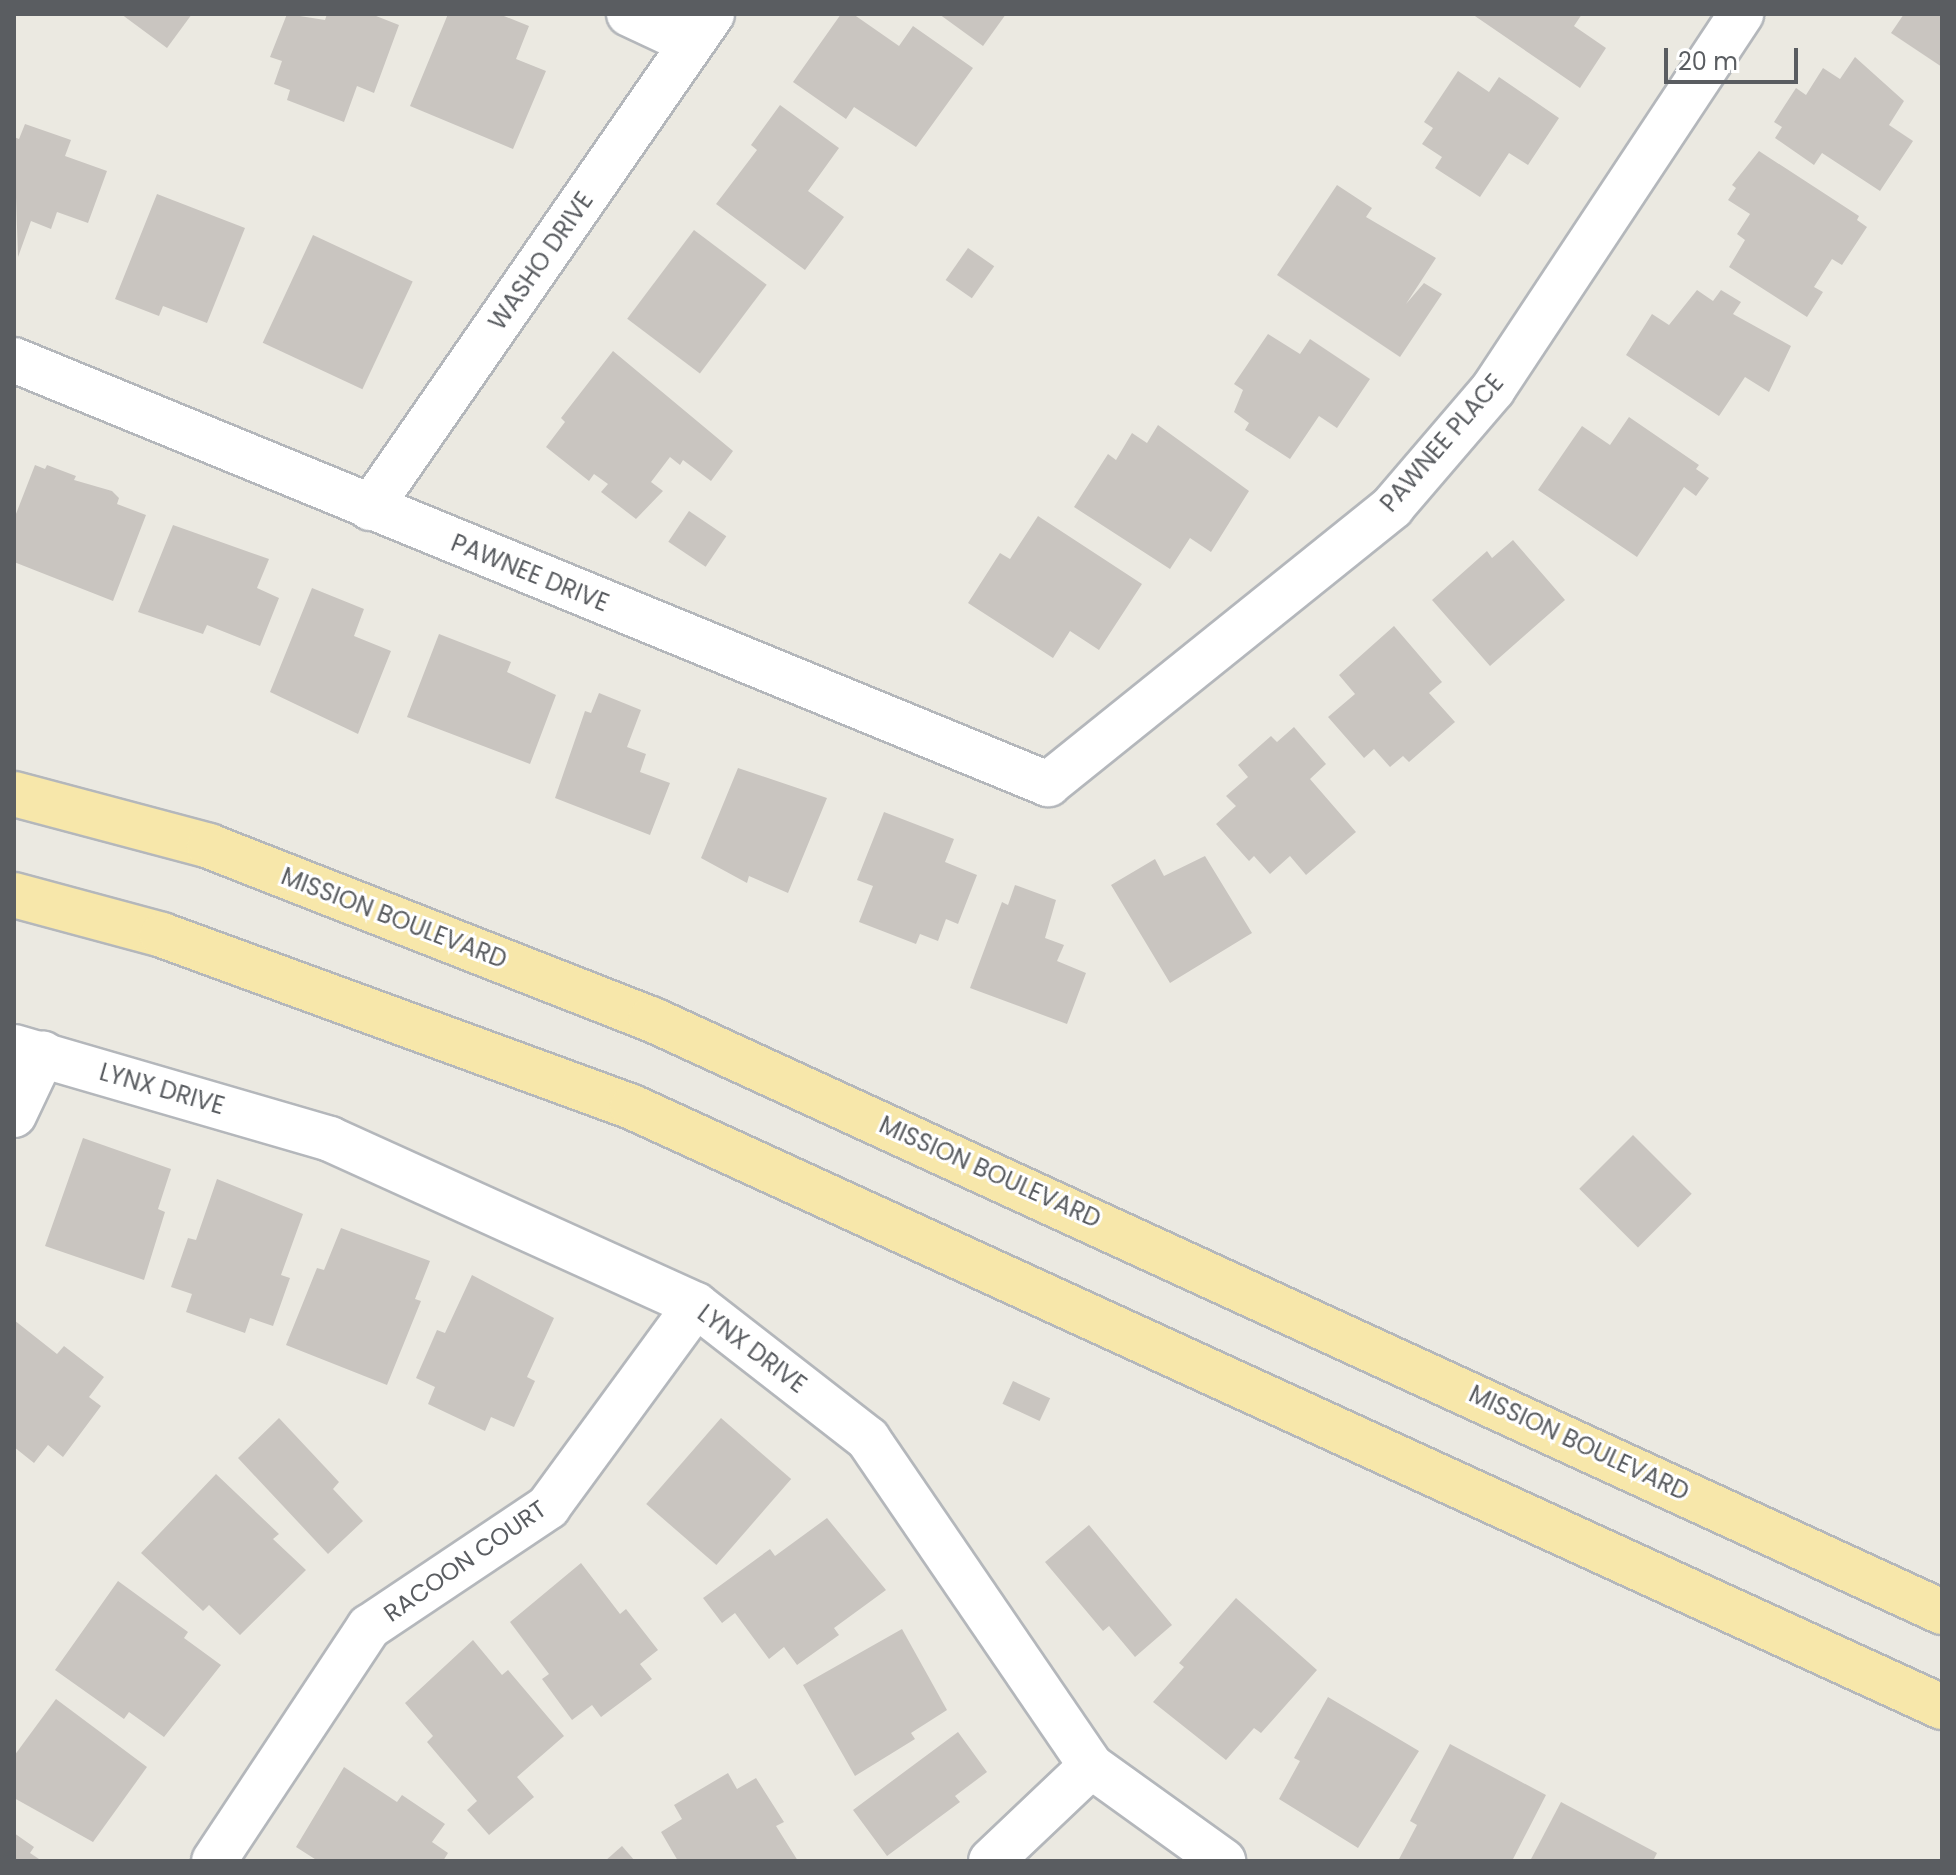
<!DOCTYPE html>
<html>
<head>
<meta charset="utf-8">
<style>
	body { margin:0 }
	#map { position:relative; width:1956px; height:1875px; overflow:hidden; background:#ebe9e1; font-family:Poppins,sans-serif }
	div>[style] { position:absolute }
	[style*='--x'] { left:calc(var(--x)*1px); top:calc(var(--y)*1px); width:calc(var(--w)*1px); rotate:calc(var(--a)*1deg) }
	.building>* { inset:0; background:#c9c5c0; transform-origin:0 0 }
	.roads { filter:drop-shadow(2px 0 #b4b7bb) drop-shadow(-2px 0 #b4b7bb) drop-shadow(0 2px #b4b7bb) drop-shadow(0 -2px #b4b7bb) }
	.minor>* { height:44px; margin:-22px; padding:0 22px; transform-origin:22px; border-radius:22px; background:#fff }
	.primary>* { height:44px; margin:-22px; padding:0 22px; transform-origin:22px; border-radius:22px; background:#f7e7aa }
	span { translate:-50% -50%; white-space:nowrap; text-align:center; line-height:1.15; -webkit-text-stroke:6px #fff; paint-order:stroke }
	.street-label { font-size:24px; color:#5a5d61 }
	.frame { position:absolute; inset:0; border:16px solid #5a5d61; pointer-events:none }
	.scale { position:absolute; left:1664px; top:48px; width:134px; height:36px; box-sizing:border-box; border:4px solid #5a5d61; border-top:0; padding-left:10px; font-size:24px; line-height:28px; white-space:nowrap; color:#5a5d61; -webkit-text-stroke:6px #fff; paint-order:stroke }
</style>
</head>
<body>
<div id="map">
	<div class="building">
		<div style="clip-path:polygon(121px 14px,192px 14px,167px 48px)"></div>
		<div style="clip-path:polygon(287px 14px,325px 20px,327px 14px,371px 14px,399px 25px,374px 93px,357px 86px,344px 122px,287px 100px,290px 90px,274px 84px,282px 61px,270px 57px)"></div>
		<div style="clip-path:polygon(448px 14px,499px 14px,529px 26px,516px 59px,546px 71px,513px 149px,410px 106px)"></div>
		<div style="clip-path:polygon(841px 14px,853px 14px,899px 46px,913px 26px,973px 68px,916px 147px,854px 107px,846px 119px,793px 82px)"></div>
		<div style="clip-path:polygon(939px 14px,1006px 14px,983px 46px)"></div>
		<div style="clip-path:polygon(1472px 14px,1582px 14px,1574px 26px,1606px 48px,1580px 88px)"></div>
		<div style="clip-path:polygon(1904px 14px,1942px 14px,1942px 67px,1891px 33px)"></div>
		<div style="clip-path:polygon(1855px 57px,1904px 101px,1889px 125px,1913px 141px,1880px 191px,1822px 153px,1814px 165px,1775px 138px,1782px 127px,1774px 122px,1796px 88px,1806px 95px,1823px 68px,1840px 79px)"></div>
		<div style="clip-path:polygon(1458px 71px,1489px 92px,1499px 77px,1559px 118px,1528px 165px,1509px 153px,1480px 197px,1435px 168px,1442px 157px,1422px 144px,1433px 128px,1424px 122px)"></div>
		<div style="clip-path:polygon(780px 105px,839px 148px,808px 191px,844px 217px,805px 270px,716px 204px,757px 150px,751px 145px)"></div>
		<div style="clip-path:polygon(25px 124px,71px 140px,65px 156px,107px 171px,88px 223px,57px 212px,51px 229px,31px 221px,18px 257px,14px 137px,19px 139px)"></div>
		<div style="clip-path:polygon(1759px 151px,1859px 216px,1857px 220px,1867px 227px,1842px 265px,1832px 259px,1814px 287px,1823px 292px,1807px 317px,1729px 267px,1745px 240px,1737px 234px,1750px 214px,1728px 200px,1736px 188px,1732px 185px)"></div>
		<div style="clip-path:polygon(1337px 185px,1372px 208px,1366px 217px,1436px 258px,1406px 304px,1424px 283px,1442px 294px,1400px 357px,1277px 275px)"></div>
		<div style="clip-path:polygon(157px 194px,245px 228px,207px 323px,163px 306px,159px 316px,115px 299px)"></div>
		<div style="left:694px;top:230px;width:91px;height:111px;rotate:37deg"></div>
		<div style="left:313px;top:235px;width:110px;height:119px;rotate:25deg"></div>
		<div style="left:968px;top:248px;width:32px;height:39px;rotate:35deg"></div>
		<div style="clip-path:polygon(1697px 290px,1713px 301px,1721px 290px,1741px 302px,1733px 314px,1791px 346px,1769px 392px,1745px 377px,1719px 416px,1626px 355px,1652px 314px,1669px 325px)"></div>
		<div style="clip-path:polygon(1268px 334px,1300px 354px,1310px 339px,1370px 379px,1337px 428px,1319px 416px,1290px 459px,1245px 430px,1249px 423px,1234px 412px,1243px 390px,1234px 384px)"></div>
		<div style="clip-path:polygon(613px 351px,733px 451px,711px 481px,683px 460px,680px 465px,670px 457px,651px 482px,663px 491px,636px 519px,601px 492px,608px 484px,594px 474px,589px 481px,546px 447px,565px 422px,561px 418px)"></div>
		<div style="clip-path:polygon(1629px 417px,1699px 465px,1696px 469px,1709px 478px,1696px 496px,1684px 487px,1637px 557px,1538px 490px,1582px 426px,1610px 445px)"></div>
		<div style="clip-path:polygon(1158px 425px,1249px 491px,1211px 552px,1190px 538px,1170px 569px,1074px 507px,1108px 454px,1116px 460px,1132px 433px,1147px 443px)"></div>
		<div style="clip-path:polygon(35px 465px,45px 469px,47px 465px,76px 476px,74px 480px,112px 491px,119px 498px,117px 504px,146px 515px,113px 601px,14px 562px,14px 519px)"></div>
		<div style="left:689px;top:511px;width:45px;height:37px;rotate:34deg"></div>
		<div style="clip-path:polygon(1038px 516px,1142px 584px,1099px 650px,1070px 631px,1053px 658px,968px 603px,1000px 553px,1010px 559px)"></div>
		<div style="clip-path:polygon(173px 525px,269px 559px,257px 588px,279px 598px,260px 646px,207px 625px,203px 634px,138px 612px)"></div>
		<div style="clip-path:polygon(1513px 540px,1565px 600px,1490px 666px,1432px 600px,1487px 551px,1492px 558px)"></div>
		<div style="clip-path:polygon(312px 588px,364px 609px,354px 636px,391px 651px,358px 734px,270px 692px)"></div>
		<div style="clip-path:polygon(1394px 626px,1442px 682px,1429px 693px,1455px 722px,1409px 762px,1403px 756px,1390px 767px,1374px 749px,1364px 758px,1328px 717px,1355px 694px,1339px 675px)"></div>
		<div style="clip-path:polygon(439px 634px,511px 662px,507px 672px,556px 695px,530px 764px,407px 717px)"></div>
		<div style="clip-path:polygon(599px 693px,641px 710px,627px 747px,646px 754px,640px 772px,670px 783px,650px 835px,555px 798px,585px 711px,591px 713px)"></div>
		<div style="clip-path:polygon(1294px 727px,1326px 764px,1310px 779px,1356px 832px,1306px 875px,1290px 856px,1270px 874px,1254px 856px,1249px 861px,1216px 824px,1236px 806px,1226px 796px,1248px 777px,1238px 765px,1271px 736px,1277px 742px)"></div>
		<div style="clip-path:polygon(738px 768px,827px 798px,788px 893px,749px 876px,747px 883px,701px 858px)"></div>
		<div style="clip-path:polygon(884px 812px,954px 839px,945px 862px,977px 875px,958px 924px,946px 919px,938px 941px,920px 934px,916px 944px,859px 922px,873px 886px,857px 880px)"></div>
		<div style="clip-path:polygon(1205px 856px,1252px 933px,1170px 983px,1111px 885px,1155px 859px,1164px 876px)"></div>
		<div style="clip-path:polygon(1015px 885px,1056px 900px,1045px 938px,1064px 945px,1057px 961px,1086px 973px,1067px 1024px,970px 988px,1002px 902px,1008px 905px)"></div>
		<div style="left:1633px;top:1135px;width:83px;height:76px;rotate:45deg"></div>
		<div style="clip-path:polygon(83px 1138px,171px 1169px,158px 1209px,165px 1212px,144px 1280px,45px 1246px)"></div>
		<div style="clip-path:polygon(217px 1179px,303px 1214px,281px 1275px,290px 1278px,273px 1326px,250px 1318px,245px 1333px,186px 1312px,192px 1294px,171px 1287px,188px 1238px,196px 1240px)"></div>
		<div style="clip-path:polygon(341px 1228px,430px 1261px,415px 1299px,421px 1301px,387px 1385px,286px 1345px,317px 1268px,324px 1270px)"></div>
		<div style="clip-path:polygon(472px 1275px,554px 1318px,527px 1377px,535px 1381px,514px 1427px,491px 1417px,485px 1431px,428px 1404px,435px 1387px,416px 1378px,437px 1330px,445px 1333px)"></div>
		<div style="clip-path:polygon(14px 1320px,57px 1354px,64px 1346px,104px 1377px,89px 1397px,101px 1406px,63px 1457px,48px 1445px,34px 1463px,14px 1447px)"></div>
		<div style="left:1013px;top:1381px;width:41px;height:25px;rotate:25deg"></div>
		<div style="clip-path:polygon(279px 1418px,339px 1482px,333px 1489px,363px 1521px,328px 1554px,238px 1458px)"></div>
		<div style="left:721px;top:1418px;width:93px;height:114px;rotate:41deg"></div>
		<div style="clip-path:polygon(216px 1474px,279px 1534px,273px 1539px,306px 1570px,240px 1635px,209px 1605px,203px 1611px,141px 1553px)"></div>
		<div style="clip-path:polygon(827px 1518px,886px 1590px,834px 1628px,839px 1635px,797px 1665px,784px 1647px,769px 1659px,735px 1613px,722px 1623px,703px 1598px,770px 1549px,775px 1556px)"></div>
		<div style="clip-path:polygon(1089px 1525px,1172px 1625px,1135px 1657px,1109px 1626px,1103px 1631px,1045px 1562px)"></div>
		<div style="clip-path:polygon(581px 1563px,620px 1614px,626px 1609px,658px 1650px,640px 1664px,652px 1679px,601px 1717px,592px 1705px,572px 1720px,542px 1679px,549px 1674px,510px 1622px)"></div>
		<div style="clip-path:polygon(118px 1581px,188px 1632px,184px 1638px,221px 1665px,164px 1737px,129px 1712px,124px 1719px,55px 1670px)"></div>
		<div style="clip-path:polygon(1236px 1598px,1317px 1670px,1261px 1733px,1254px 1728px,1226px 1760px,1153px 1702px,1184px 1667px,1179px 1663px)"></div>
		<div style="clip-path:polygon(902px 1629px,947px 1710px,911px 1733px,915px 1739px,855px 1776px,803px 1685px)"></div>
		<div style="clip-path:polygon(473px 1640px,502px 1675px,508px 1670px,564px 1736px,517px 1777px,534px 1797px,489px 1835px,467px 1810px,477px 1801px,427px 1742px,433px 1736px,405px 1703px)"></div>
		<div style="clip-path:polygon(1328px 1697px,1419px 1751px,1358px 1848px,1279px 1799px,1300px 1761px,1294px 1758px)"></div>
		<div style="clip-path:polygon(56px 1699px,147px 1767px,93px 1842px,14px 1798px,14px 1756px)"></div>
		<div style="clip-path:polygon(958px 1732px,987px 1772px,955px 1796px,960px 1802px,887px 1856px,853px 1810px)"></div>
		<div style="clip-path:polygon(1450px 1744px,1546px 1795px,1512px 1861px,1398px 1861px,1417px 1825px,1410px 1821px)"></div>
		<div style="clip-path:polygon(344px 1767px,397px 1802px,402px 1795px,445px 1824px,432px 1842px,448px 1853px,443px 1861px,318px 1861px,296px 1847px)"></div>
		<div style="clip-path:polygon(728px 1773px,737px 1789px,756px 1778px,784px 1822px,776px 1826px,798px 1861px,678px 1861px,661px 1832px,682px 1819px,674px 1805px)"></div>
		<div style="clip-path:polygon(1561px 1802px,1657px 1853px,1653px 1861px,1530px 1861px)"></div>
		<div style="clip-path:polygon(14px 1833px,34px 1847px,30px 1853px,42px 1861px,14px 1861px)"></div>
		<div style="clip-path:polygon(622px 1846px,635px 1861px,605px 1861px)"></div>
	</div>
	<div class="roads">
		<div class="minor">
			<div style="--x:629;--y:14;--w:68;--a:25.1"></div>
			<div style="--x:14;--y:360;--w:1118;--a:22.3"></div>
			<div style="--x:1048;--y:784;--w:442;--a:-38.8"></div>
			<div style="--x:1392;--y:507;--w:155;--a:-49.4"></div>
			<div style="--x:1493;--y:389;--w:450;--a:-56.5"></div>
			<div style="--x:370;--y:508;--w:601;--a:-55.3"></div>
			<div style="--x:14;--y:1047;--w:329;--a:16.2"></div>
			<div style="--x:330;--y:1139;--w:402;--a:24.4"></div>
			<div style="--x:696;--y:1305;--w:218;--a:37.9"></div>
			<div style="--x:868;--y:1439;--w:396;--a:55.7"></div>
			<div style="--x:1091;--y:1766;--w:163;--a:35.7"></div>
			<div style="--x:14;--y:1115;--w:68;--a:-64.6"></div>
			<div style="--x:214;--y:1861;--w:281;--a:-56.5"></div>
			<div style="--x:369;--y:1627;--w:216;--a:-33.8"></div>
			<div style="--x:548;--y:1507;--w:250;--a:-53.8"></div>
			<div style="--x:991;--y:1861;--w:138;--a:-43.5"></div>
		</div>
		<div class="primary">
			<div style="--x:14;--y:794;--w:202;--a:14.9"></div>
			<div style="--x:209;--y:846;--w:475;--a:21.4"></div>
			<div style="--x:651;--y:1019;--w:1421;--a:24.67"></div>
			<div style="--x:14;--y:895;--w:153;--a:15.1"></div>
			<div style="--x:162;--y:935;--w:500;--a:20.1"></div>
			<div style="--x:632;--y:1107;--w:1441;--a:24.61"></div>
		</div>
	</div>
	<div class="street-label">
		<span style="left:541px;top:261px;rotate:-55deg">WASHO DRIVE</span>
		<span style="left:1442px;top:443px;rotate:-49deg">PAWNEE PLACE</span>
		<span style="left:530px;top:573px;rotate:22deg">PAWNEE DRIVE</span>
		<span style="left:394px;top:918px;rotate:21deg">MISSION BOULEVARD</span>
		<span style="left:162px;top:1089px;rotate:16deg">LYNX DRIVE</span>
		<span style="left:990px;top:1172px;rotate:24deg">MISSION BOULEVARD</span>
		<span style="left:752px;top:1349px;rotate:37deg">LYNX DRIVE</span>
		<span style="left:1579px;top:1443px;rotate:25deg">MISSION BOULEVARD</span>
		<span style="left:465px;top:1561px;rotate:-35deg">RACOON COURT</span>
	</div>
	<div class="frame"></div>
	<div class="scale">20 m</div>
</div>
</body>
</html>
